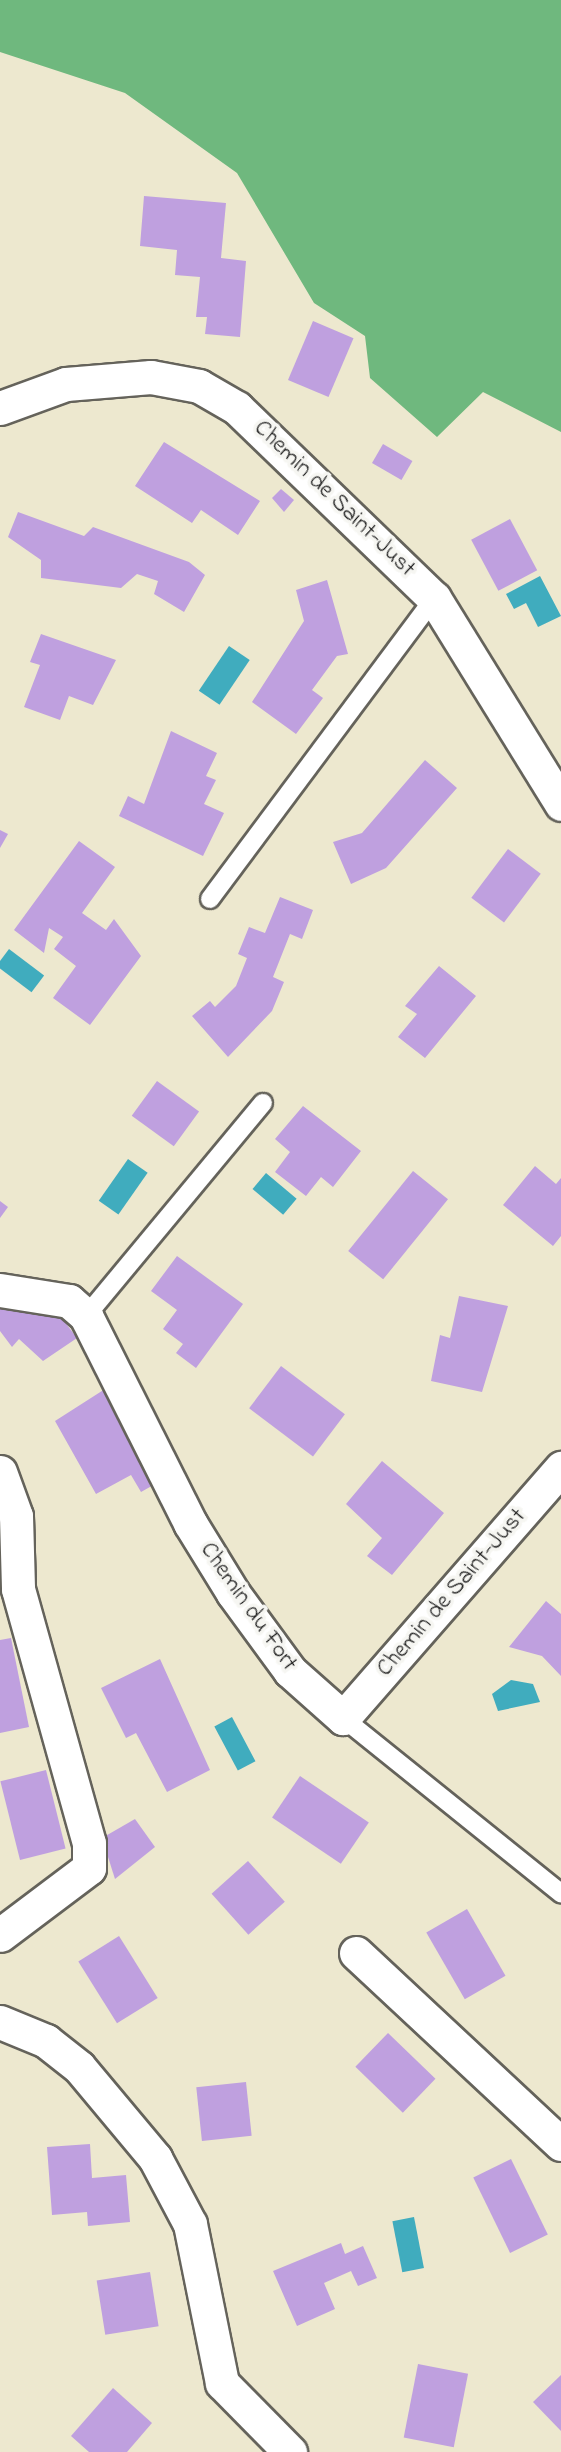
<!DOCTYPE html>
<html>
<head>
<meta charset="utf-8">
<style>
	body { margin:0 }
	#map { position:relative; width:561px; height:2452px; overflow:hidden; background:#ede8cf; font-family:"Indie Flower",sans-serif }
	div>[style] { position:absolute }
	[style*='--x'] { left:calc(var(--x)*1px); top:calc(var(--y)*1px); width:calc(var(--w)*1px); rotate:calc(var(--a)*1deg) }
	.forest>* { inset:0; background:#6fb87e }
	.water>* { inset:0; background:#40acbe; transform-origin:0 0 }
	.building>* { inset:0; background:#bfa0df; transform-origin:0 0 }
	.roads { filter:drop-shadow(2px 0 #65635b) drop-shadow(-2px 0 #65635b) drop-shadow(0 2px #65635b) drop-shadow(0 -2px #65635b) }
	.lane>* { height:18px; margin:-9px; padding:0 9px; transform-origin:9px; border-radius:9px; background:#fff }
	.street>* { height:33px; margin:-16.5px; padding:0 16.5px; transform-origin:16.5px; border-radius:16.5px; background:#fff }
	span { translate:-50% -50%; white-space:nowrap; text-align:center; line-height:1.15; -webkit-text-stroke:7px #f6f6f2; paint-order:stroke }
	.street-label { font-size:24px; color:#1c1c1c }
</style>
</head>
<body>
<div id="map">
	<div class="forest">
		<div style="clip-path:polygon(0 0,561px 0,561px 432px,483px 392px,437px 437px,370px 378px,365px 336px,314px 303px,237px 173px,125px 93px,0 52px)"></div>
	</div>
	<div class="water">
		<div style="clip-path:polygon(540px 576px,561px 616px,538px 627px,526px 603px,514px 609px,506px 594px)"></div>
		<div style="left:229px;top:646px;width:25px;height:54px;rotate:34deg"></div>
		<div style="left:9px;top:949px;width:44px;height:21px;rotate:37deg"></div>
		<div style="left:128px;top:1159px;width:24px;height:51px;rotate:35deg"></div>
		<div style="left:266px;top:1173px;width:40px;height:21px;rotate:40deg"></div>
		<div style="clip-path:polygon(511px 1680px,533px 1684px,540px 1702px,498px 1711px,492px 1694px)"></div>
		<div style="left:232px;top:1717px;width:50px;height:20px;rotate:62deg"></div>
		<div style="left:414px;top:2217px;width:52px;height:22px;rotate:79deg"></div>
	</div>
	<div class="building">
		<div style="clip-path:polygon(144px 196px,226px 203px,221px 258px,246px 261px,240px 337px,205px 334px,207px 317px,196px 317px,200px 277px,175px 275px,177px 250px,140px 246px)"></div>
		<div style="left:313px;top:321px;width:44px;height:64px;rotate:23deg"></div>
		<div style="clip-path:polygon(164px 442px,260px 501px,238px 535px,201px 510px,192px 523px,135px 486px)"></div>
		<div style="left:383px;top:444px;width:34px;height:22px;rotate:30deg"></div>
		<div style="clip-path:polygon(281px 489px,294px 500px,284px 512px,272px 498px)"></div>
		<div style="clip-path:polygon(18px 512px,84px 536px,93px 527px,189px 562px,205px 575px,184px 612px,154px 594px,158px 581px,137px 574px,121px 588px,41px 578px,41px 560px,8px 537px)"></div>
		<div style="left:510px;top:519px;width:58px;height:44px;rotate:62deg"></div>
		<div style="clip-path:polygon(327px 580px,348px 654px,337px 656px,312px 690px,323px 698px,296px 734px,252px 702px,304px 621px,296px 590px)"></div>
		<div style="clip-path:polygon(41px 634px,116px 660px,93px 705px,69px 696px,60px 720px,24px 707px,40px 665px,30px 662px)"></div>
		<div style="clip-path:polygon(171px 731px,217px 753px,206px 776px,216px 780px,204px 804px,224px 813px,203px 856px,119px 816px,128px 796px,144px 804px)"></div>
		<div style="clip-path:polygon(425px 760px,457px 788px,386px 868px,351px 884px,333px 842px,362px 833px)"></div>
		<div style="clip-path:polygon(0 830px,8px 834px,0 848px)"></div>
		<div style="clip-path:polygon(79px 841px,115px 867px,82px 913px,106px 930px,114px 919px,141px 956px,90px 1025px,53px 998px,76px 966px,54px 949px,63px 937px,49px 928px,44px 953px,14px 930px)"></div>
		<div style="left:508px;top:849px;width:41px;height:61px;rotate:37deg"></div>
		<div style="clip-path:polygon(280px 897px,313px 910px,302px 939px,290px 934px,273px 977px,284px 982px,272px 1011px,228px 1057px,192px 1016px,210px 1001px,215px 1007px,236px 986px,247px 958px,238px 954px,249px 927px,265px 933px)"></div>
		<div style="clip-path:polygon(439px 966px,476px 996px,425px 1058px,398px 1037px,417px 1014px,405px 1006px)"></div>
		<div style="left:157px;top:1081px;width:52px;height:43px;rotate:36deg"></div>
		<div style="clip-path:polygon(303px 1106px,361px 1151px,333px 1187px,321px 1177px,306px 1196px,275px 1172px,290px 1152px,275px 1139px)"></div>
		<div style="clip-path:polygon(535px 1166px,556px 1184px,561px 1178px,561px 1236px,553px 1246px,503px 1205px)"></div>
		<div style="left:413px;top:1171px;width:45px;height:103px;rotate:39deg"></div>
		<div style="clip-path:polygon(0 1201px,8px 1207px,0 1218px)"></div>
		<div style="clip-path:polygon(177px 1256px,243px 1304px,196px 1368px,176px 1353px,183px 1344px,163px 1329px,177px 1310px,151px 1291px)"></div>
		<div style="clip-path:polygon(459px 1296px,508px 1306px,482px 1392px,431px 1381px,440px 1335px,450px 1338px)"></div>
		<div style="clip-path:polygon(0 1306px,55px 1309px,77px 1338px,43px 1361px,19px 1339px,12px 1347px,0 1331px)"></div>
		<div style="left:281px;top:1366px;width:80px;height:53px;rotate:37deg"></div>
		<div style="clip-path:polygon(105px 1389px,157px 1483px,141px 1492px,131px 1475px,96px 1494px,55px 1421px)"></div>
		<div style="clip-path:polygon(382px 1461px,444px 1513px,392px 1575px,367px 1556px,382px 1538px,346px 1504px)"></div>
		<div style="clip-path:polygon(546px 1601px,561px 1614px,561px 1676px,542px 1656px,509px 1647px)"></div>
		<div style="clip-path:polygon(11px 1638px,29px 1727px,0 1733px,0 1640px)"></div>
		<div style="clip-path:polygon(160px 1659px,210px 1770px,167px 1792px,136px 1733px,126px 1738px,101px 1688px)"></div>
		<div style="left:46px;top:1770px;width:81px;height:47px;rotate:76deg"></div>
		<div style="left:300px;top:1776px;width:83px;height:50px;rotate:34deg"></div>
		<div style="clip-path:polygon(135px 1819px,155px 1847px,115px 1879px,102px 1838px)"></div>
		<div style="left:248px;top:1861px;width:55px;height:49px;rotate:48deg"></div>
		<div style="left:467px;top:1909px;width:77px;height:47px;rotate:60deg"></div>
		<div style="left:119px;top:1936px;width:73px;height:48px;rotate:58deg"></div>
		<div style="left:388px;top:2033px;width:66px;height:47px;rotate:44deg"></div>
		<div style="left:246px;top:2082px;width:54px;height:50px;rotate:84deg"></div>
		<div style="clip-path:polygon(90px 2144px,92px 2178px,126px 2175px,130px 2222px,88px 2226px,87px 2212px,52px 2215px,47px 2147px)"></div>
		<div style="left:511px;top:2159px;width:84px;height:42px;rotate:64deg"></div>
		<div style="clip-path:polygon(341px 2243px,345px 2254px,363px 2246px,377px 2278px,358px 2286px,351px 2271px,324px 2283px,335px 2309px,297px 2326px,273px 2271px)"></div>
		<div style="left:150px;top:2272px;width:55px;height:54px;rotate:81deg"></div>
		<div style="left:418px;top:2364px;width:51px;height:75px;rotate:11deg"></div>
		<div style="clip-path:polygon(561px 2375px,561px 2431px,533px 2402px)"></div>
		<div style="clip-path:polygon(113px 2388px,152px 2423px,127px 2452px,89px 2452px,71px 2436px)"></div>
	</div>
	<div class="roads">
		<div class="lane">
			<div style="--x:210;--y:899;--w:375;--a:-53.3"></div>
			<div style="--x:86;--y:1316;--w:277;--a:-50.3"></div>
			<div style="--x:343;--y:1718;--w:280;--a:38.8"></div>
		</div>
		<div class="street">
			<div style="--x:0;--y:408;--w:70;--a:-20"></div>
			<div style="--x:66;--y:384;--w:85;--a:-4.7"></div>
			<div style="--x:151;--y:377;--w:49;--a:10.6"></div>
			<div style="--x:199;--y:386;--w:44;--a:30.1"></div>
			<div style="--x:237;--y:408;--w:274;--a:44"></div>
			<div style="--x:434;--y:598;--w:242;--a:58.3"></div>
			<div style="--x:0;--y:1290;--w:70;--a:9.1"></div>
			<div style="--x:69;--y:1301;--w:23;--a:41"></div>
			<div style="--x:86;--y:1316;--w:232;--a:63.3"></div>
			<div style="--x:190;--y:1523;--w:82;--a:58.4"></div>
			<div style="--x:233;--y:1593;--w:97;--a:53.8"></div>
			<div style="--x:290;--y:1671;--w:71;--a:41.6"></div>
			<div style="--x:343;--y:1718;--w:332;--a:-48.9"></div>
			<div style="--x:0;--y:1472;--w:47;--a:70"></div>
			<div style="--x:16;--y:1516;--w:73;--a:88.4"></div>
			<div style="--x:18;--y:1589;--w:264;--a:74.4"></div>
			<div style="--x:89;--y:1843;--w:25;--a:90"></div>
			<div style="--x:89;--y:1868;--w:111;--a:143"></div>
			<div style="--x:356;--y:1953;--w:280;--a:43"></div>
			<div style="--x:0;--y:2022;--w:50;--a:22.4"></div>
			<div style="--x:46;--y:2041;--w:42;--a:38.2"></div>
			<div style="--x:79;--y:2067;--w:119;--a:50.1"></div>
			<div style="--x:155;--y:2158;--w:75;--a:62.1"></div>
			<div style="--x:190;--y:2224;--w:162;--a:78.6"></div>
			<div style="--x:222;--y:2383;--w:97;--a:45.4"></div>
		</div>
	</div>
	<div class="street-label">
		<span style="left:334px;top:499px;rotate:44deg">Chemin de Saint-Just</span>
		<span style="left:452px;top:1593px;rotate:-49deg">Chemin de Saint-Just</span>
		<span style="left:248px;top:1607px;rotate:55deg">Chemin du Fort</span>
	</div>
</div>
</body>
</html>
